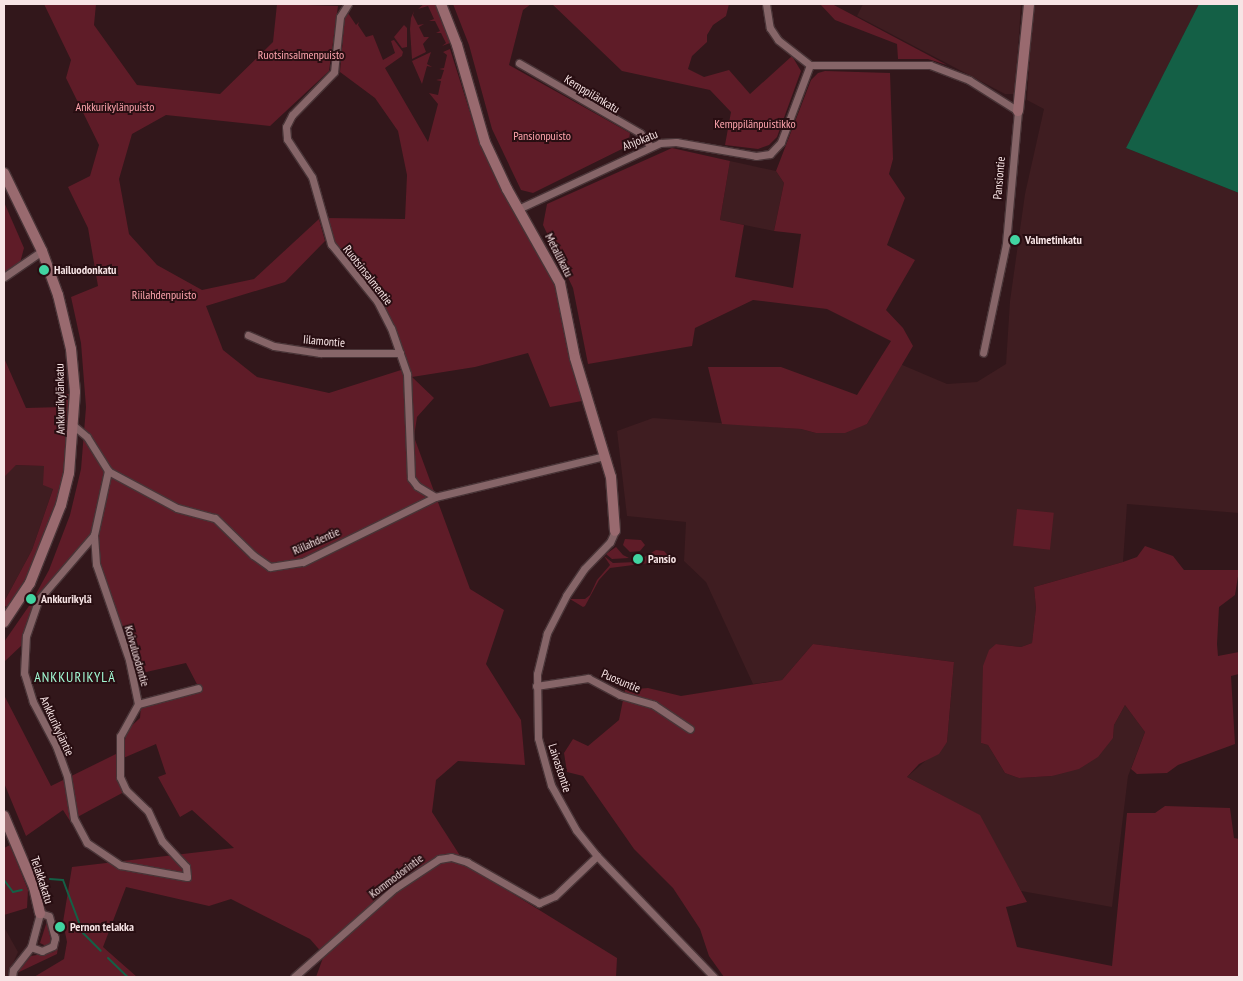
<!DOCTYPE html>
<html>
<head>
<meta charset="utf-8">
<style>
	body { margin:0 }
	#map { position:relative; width:1243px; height:981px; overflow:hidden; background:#32171b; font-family:"PT Sans Narrow",sans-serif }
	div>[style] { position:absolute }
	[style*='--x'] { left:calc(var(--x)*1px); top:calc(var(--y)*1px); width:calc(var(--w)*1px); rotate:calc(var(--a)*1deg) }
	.built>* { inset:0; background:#3f1d21 }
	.green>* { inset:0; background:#5f1c28; transform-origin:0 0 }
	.water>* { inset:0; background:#146046 }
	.stream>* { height:2px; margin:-1px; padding:0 1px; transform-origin:1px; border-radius:1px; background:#146046 }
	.roads { filter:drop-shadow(1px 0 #493437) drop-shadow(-1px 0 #493437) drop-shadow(0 1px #493437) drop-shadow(0 -1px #493437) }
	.street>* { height:7px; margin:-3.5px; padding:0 3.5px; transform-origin:3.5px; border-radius:3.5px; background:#866568 }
	.secondary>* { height:10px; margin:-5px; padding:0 5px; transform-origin:5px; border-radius:5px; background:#996a6f }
	.dots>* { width:14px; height:14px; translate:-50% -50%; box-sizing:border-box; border:2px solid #280e12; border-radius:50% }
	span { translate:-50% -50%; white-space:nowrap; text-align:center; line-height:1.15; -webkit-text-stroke:4px #280e12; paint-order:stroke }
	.park-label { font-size:12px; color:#fda3ac }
	.street-label { font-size:12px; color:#f7e4e5 }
	.poi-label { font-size:12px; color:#f7e4e5; font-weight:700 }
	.left { translate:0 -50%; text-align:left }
	.neighbourhood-label { font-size:14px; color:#a1f9d3; letter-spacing:1px }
	.frame { position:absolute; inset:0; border:5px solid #f7e4e5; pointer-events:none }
</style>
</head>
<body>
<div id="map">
	<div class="built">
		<div style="clip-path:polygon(863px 4px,1021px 4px,1015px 94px,1005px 94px,857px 16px)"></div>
		<div style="clip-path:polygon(1033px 4px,1199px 4px,1126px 148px,1239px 193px,1239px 513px,1127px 504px,1123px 562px,1034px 587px,1036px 608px,1032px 643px,1021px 647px,996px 644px,981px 743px,988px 745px,1005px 773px,1019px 778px,1052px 776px,1113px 738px,1114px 725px,1125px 705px,1145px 732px,1128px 776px,1112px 907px,1021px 891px,979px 815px,907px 777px,947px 742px,954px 662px,813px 644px,782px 680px,753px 684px,706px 582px,684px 561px,686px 522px,627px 516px,617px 431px,653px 418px,801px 429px,816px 433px,867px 424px,900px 364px,947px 384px,977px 382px,1006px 364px,1010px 301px,1025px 194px,1044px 109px,1027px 100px)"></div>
		<div style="clip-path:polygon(730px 161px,776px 171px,784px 183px,774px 231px,720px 220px)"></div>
		<div style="clip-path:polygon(16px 465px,45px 466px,53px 489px,32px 550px,4px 602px,4px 474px)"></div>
		<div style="clip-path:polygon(4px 927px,18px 952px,7px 977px,4px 977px)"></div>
	</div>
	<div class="green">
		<div style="clip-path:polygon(44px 4px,96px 4px,94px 25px,137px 85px,220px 94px,273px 42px,277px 4px,338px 6px,329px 71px,270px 126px,166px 115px,132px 134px,119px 179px,129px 234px,157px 265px,202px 290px,254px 279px,319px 219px,325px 241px,285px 282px,206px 306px,223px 350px,257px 377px,329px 393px,401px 370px,409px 374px,396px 330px,373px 288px,337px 248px,326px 218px,405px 219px,407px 175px,398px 131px,375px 98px,340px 72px,345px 14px,351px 7px,348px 13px,356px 25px,359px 22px,358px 25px,366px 37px,373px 35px,383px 60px,395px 53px,391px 41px,394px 40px,403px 52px,402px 56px,385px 68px,428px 142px,438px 104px,429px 93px,438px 95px,441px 81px,436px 80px,441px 79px,444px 70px,439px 69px,444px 68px,447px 55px,443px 52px,450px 49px,473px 122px,493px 172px,555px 283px,582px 401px,550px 407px,528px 353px,475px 367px,412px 377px,434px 398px,417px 417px,414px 437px,470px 589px,504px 610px,486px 664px,521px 720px,525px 765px,458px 761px,436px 780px,432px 812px,466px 865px,617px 958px,616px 977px,316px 977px,324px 955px,310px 939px,231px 899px,209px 906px,126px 887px,103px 947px,137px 977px,34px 977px,64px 959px,67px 942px,63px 922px,72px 867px,234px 848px,192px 810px,180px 817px,158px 777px,166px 774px,156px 744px,121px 759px,127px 730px,140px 718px,141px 706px,200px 690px,186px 663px,133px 675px,98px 559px,97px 539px,59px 571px,26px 625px,22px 645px,4px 662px,4px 642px,31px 603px,49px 570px,70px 515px,81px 469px,86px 407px,81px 343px,71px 297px,98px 286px,88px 228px,68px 187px,90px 176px,99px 145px,66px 78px,71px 60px)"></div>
		<div style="clip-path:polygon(424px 4px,436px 4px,450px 43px,442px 46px,446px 43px,441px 33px,436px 33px,440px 31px,435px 21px,429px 21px,434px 19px,428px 6px,418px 9px)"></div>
		<div style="clip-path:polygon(453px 4px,531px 4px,523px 10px,509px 65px,630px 133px,628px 146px,533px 193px,521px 190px,492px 129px,469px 45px)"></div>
		<div style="clip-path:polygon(552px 4px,729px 4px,726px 16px,713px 25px,707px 35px,707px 42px,692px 56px,688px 69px,704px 77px,729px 70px,750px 94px,792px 56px,801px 71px,777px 137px,769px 145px,758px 149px,725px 145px,731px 112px,710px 90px,622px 71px)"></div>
		<div style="clip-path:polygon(820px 4px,832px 4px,947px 65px,928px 59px,898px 59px,897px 44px,835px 20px)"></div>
		<div style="clip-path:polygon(414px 11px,413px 15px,418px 25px,424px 24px,419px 27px,424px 37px,429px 37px,423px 44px,426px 52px,412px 59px,410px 29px,411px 18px)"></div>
		<div style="clip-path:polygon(404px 25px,407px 28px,407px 47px,402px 48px,394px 37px)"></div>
		<div style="clip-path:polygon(431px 52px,427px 64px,432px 67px,427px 66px,422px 84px,412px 61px)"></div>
		<div style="clip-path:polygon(825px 71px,890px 73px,893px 159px,889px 174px,905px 198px,887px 245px,915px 260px,886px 310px,903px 328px,913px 346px,867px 424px,845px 433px,816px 433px,801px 429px,722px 424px,708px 367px,781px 367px,857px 395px,891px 341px,827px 309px,753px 300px,695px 328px,692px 346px,588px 364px,573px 288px,543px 225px,547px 204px,672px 148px,730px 161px,720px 220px,744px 225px,735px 277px,793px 288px,801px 234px,774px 231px,784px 183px,776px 171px,811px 80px,818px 73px)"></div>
		<div style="clip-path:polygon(4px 202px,24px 248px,20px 263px,4px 272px)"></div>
		<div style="clip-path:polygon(4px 358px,26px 408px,63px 407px,63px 394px,71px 394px,66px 466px,55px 511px,40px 551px,10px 607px,4px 606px,4px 602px,32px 550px,53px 489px,43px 485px,44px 466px,16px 465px,4px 477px)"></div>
		<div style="left:1017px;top:509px;width:37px;height:37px;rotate:6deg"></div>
		<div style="clip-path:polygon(625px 539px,641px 540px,645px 545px,640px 551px,630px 552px,623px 545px)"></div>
		<div style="clip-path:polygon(1145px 546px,1173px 556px,1184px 570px,1239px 570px,1235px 595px,1219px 607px,1217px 644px,1218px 656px,1239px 652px,1239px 674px,1231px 676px,1235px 744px,1178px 765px,1167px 773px,1137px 774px,1131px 769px,1145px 732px,1125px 705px,1114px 725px,1113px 738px,1098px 757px,1079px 769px,1052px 776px,1019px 778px,1005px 773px,988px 745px,981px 743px,983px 666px,989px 650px,996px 644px,1021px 647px,1032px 643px,1036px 608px,1034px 587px,1123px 562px,1137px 557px)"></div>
		<div style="clip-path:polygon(616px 547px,623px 555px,629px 558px,612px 559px,606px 554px)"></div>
		<div style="clip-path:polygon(656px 550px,664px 551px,672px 560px,610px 568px,599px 580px,585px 606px,583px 607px,570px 599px,585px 599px,590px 595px,597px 580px,610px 565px,604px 556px,613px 563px,636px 562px)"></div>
		<div style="clip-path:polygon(813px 644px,954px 662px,947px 742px,939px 754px,919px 764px,907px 777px,980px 815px,1027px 902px,1006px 907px,1017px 947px,1112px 966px,1127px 813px,1155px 813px,1165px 806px,1230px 808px,1234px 838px,1239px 839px,1239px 977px,724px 977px,709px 956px,700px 929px,673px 888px,634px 849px,583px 776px,567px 772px,564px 753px,573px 739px,588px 746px,619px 720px,625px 690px,648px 688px,681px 696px,782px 680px)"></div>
		<div style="clip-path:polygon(4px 695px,51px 786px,116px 754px,124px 792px,70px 821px,63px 810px,26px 836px,4px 783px)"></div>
		<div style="clip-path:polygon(10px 845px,28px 890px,27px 908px,4px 915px,4px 848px)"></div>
		<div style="clip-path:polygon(47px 921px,51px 942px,46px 946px,40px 943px)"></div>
		<div style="clip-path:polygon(59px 940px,57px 954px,17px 973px,31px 956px,54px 952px)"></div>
	</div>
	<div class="water">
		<div style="clip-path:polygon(1199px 4px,1239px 4px,1239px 193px,1126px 148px)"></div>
	</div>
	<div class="stream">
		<div style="--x:50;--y:879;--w:13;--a:4"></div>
		<div style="--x:63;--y:880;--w:57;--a:69.3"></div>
		<div style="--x:83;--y:933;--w:25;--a:45"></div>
		<div style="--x:4;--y:880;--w:15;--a:53"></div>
		<div style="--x:13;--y:892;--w:9;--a:-13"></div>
		<div style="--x:108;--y:958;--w:28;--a:44"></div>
	</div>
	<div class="roads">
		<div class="street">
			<div style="--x:348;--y:4;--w:15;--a:122"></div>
			<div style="--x:340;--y:17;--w:55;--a:96.2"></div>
			<div style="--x:334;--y:72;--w:60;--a:134.3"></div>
			<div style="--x:292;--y:115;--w:13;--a:117"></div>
			<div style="--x:286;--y:127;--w:12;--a:85"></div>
			<div style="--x:287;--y:139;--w:45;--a:56.7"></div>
			<div style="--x:312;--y:177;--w:70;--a:74.2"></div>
			<div style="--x:331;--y:244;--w:73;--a:51.1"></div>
			<div style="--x:377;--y:301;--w:30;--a:63"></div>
			<div style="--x:391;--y:328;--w:49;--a:70.8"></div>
			<div style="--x:407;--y:374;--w:104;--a:87.8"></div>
			<div style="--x:411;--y:478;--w:10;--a:53"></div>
			<div style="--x:417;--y:486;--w:21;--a:31"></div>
			<div style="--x:766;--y:4;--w:24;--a:81"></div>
			<div style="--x:770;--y:28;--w:14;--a:56"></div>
			<div style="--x:778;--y:40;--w:41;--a:38"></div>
			<div style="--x:810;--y:65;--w:120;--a:0"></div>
			<div style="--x:930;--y:65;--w:42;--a:21"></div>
			<div style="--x:969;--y:80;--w:58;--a:32.3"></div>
			<div style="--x:1018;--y:111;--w:134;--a:95.2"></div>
			<div style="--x:1006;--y:244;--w:111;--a:101.9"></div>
			<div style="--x:519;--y:63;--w:140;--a:30"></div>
			<div style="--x:640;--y:133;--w:16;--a:52"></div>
			<div style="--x:518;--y:209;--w:157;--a:-24.9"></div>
			<div style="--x:660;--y:143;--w:16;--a:-4"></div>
			<div style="--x:676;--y:142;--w:81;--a:9.9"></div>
			<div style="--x:756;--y:156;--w:14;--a:-8"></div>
			<div style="--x:770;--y:154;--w:16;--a:-47"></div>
			<div style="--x:781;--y:142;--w:82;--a:-69.4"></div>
			<div style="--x:4;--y:277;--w:46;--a:-34.4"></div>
			<div style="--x:248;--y:335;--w:28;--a:23"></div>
			<div style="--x:274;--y:346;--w:47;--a:8.7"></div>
			<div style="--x:320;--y:353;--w:80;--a:0"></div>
			<div style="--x:74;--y:426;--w:17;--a:40"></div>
			<div style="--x:87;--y:437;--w:40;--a:58"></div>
			<div style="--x:108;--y:471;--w:78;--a:28.2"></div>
			<div style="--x:177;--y:508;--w:39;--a:15"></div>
			<div style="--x:215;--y:518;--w:53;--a:44.2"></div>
			<div style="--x:253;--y:555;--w:21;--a:35"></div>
			<div style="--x:270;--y:567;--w:33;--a:-9"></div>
			<div style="--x:303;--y:562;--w:147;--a:-26.2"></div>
			<div style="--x:435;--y:497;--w:175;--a:-13.6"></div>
			<div style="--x:615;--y:531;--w:12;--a:114"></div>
			<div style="--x:610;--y:542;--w:37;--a:134"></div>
			<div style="--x:584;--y:569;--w:32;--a:124"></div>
			<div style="--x:566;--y:596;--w:42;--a:117.2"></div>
			<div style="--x:547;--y:633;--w:42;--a:103.7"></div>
			<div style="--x:537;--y:674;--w:64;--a:89.1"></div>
			<div style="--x:538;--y:738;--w:49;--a:74.5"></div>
			<div style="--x:551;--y:785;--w:51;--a:60.9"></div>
			<div style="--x:576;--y:830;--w:33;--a:51"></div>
			<div style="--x:597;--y:856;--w:168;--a:46"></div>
			<div style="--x:94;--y:535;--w:29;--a:86"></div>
			<div style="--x:96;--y:564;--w:102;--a:71"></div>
			<div style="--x:129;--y:660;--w:45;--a:78.4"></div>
			<div style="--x:138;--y:704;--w:37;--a:119"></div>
			<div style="--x:120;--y:736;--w:41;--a:90"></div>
			<div style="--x:120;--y:777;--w:14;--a:65"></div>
			<div style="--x:126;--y:790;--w:30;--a:44"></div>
			<div style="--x:148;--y:811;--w:33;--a:65"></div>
			<div style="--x:162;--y:841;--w:35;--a:47"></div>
			<div style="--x:186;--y:867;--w:10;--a:84"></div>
			<div style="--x:187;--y:877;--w:68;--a:-169.8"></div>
			<div style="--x:120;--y:865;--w:40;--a:-146"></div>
			<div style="--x:87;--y:843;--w:27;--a:-118"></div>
			<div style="--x:74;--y:819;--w:44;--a:-99.2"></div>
			<div style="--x:67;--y:776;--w:32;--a:-110"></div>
			<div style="--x:56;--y:746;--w:50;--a:-117.6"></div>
			<div style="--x:33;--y:702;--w:30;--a:-107"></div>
			<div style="--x:24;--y:673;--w:37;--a:-87"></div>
			<div style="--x:26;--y:636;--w:39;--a:-71"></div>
			<div style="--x:39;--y:599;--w:84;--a:-49.3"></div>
			<div style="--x:94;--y:535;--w:66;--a:-77.7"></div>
			<div style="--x:536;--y:686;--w:53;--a:-8.7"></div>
			<div style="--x:588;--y:678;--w:36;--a:28"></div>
			<div style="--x:620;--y:695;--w:35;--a:16"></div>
			<div style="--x:654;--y:705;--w:43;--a:33.7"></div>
			<div style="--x:138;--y:704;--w:62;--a:-14.9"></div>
			<div style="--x:12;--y:977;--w:7;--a:-82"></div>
			<div style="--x:13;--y:970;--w:29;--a:-52"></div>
			<div style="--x:31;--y:947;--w:35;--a:-75"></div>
			<div style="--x:40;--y:913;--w:9;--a:18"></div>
			<div style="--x:49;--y:916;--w:23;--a:75"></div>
			<div style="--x:55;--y:938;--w:8;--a:104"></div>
			<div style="--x:53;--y:946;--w:12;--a:156"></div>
			<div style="--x:42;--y:951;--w:12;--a:-160"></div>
			<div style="--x:294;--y:977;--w:135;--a:-41.4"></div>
			<div style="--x:395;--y:888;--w:53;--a:-33.4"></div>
			<div style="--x:439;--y:859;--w:12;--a:-9"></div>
			<div style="--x:451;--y:857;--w:17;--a:17"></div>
			<div style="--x:467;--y:862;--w:83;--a:29.7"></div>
			<div style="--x:539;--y:903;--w:17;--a:-24"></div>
			<div style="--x:555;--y:896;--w:58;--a:-43.6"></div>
		</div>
		<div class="secondary">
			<div style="--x:441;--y:4;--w:44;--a:68.7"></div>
			<div style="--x:457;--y:45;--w:101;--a:73.9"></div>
			<div style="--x:485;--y:142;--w:52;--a:64.9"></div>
			<div style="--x:507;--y:189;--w:108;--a:60.6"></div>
			<div style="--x:560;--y:283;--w:76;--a:78.7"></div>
			<div style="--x:575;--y:358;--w:124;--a:73.2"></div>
			<div style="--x:611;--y:477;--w:54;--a:85.8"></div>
			<div style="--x:1018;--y:111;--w:108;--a:-84.1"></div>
			<div style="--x:4;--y:173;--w:87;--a:64"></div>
			<div style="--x:42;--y:251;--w:47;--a:70"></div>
			<div style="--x:58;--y:295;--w:56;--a:76.5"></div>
			<div style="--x:71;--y:349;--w:43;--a:84.7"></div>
			<div style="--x:75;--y:392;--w:81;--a:94.2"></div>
			<div style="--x:69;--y:473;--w:33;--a:104"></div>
			<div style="--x:61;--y:505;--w:84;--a:111.7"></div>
			<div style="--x:30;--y:583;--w:47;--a:123.7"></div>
			<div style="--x:4;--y:816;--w:77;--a:67.1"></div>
			<div style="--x:34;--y:887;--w:27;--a:77"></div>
		</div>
	</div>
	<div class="dots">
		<div style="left:1015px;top:240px;background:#41d4a1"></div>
		<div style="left:44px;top:270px;background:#41d4a1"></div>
		<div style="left:638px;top:559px;background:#41d4a1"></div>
		<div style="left:31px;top:599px;background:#41d4a1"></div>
		<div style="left:60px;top:927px;background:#41d4a1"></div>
	</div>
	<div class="park-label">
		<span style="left:301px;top:55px">Ruotsinsalmenpuisto</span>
		<span style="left:115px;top:107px">Ankkurikylänpuisto</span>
		<span style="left:755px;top:124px">Kemppilänpuistikko</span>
		<span style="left:542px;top:136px">Pansionpuisto</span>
		<span style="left:164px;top:295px">Riilahdenpuisto</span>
	</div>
	<div class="street-label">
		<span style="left:592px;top:94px;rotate:31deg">Kemppilänkatu</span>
		<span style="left:640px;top:140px;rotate:-22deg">Ahjokatu</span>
		<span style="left:999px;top:178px;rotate:-85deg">Pansiontie</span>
		<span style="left:559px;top:255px;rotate:63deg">Metallikatu</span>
		<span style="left:368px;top:275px;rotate:52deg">Ruotsinsalmentie</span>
		<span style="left:324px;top:341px;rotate:5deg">Iilamontie</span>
		<span style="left:60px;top:399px;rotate:-91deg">Ankkurikylänkatu</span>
		<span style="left:316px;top:541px;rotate:-24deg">Riilahdentie</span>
		<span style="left:137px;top:656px;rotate:74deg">Koivuluodontie</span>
		<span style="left:621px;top:681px;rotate:23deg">Puosuntie</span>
		<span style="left:57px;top:726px;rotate:65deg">Ankkurikyläntie</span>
		<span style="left:560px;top:768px;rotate:72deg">Laivastontie</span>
		<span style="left:396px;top:876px;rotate:-37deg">Kommodorintie</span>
		<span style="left:42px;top:880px;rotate:72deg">Telakkakatu</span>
	</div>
	<div class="poi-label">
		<span class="left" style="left:1025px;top:240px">Valmetinkatu</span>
		<span class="left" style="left:54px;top:270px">Hailuodonkatu</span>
		<span class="left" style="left:648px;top:559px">Pansio</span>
		<span class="left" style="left:41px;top:599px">Ankkurikylä</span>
		<span class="left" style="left:70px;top:927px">Pernon telakka</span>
	</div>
	<div class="neighbourhood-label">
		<span style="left:75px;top:677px">ANKKURIKYLÄ</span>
	</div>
	<div class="frame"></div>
</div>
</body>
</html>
